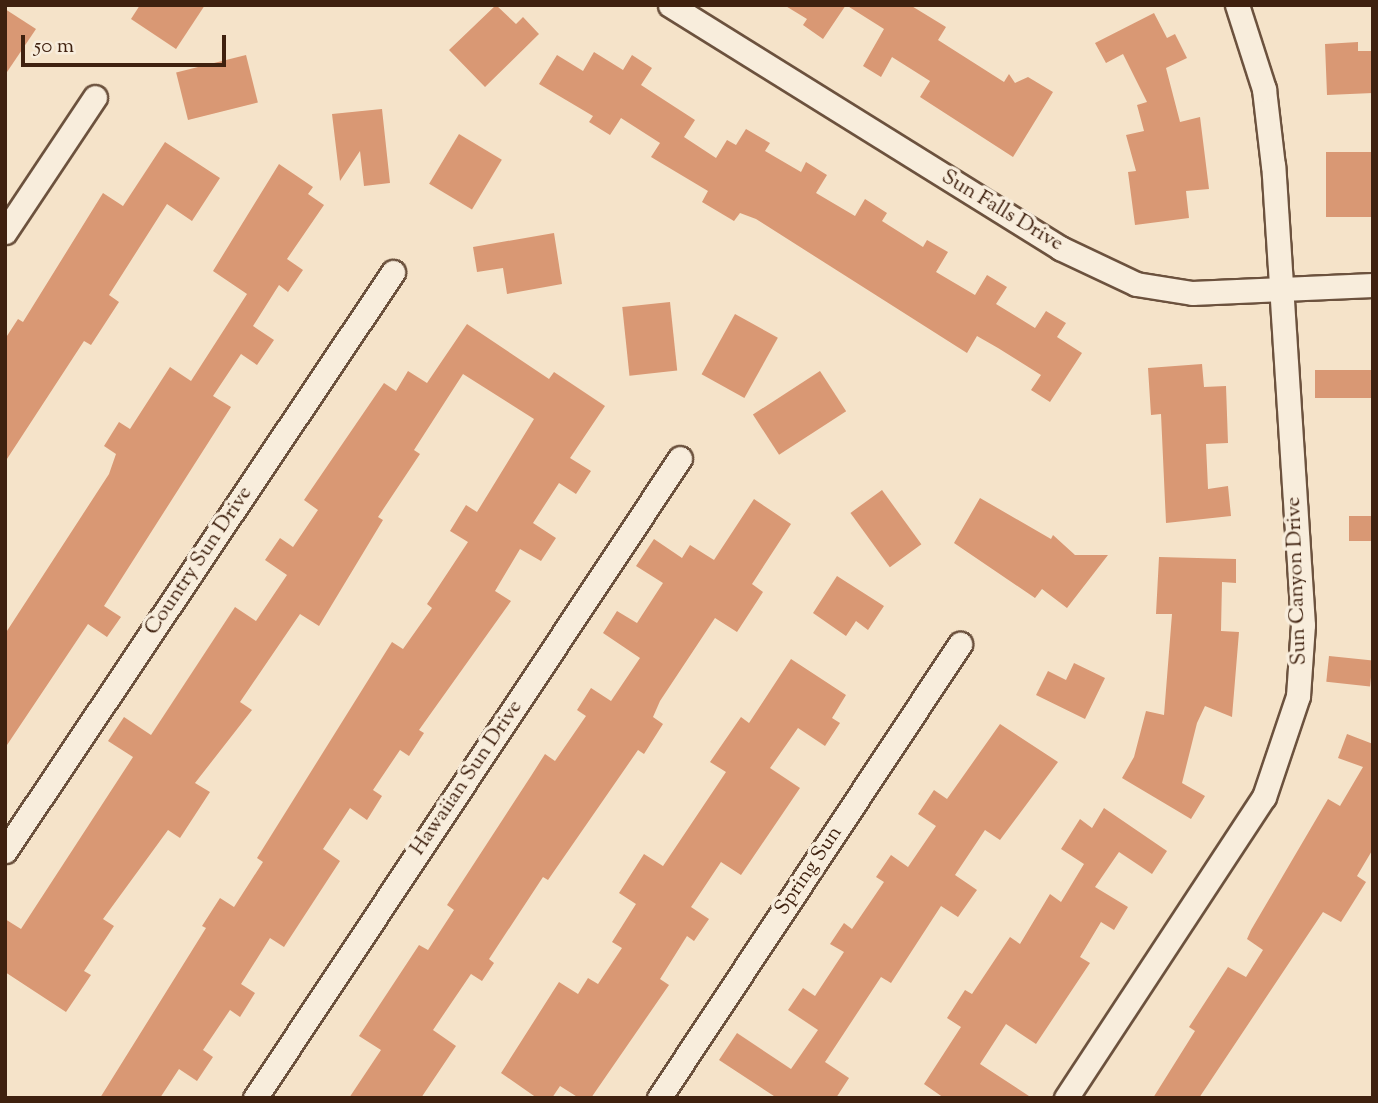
<!DOCTYPE html>
<html>
<head>
<meta charset="utf-8">
<style>
	body { margin:0 }
	#map { position:relative; width:1378px; height:1103px; overflow:hidden; background:#f5e3c9; font-family:"Sorts Mill Goudy",serif }
	div>[style] { position:absolute }
	[style*='--x'] { left:calc(var(--x)*1px); top:calc(var(--y)*1px); width:calc(var(--w)*1px); rotate:calc(var(--a)*1deg) }
	.building>* { inset:0; background:#d99874; transform-origin:0 0 }
	.roads { filter:drop-shadow(2px 0 #6c523e) drop-shadow(-2px 0 #6c523e) drop-shadow(0 2px #6c523e) drop-shadow(0 -2px #6c523e) }
	.minor>* { height:23px; margin:-11.5px; padding:0 11.5px; transform-origin:11.5px; border-radius:11.5px; background:#f8eddc }
	span { translate:-50% -50%; white-space:nowrap; text-align:center; line-height:1.15; -webkit-text-stroke:7px #f8eddc; paint-order:stroke }
	.street-label { font-size:21px; color:#3f210f }
	.frame { position:absolute; inset:0; border:7px solid #3f210f; pointer-events:none }
	.scale { position:absolute; left:21px; top:35px; width:205px; height:32px; box-sizing:border-box; border:4px solid #3f210f; border-top:0; padding-left:9px; font-size:21px; line-height:24px; white-space:nowrap; color:#3f210f; -webkit-text-stroke:5px #f8eddc; paint-order:stroke }
</style>
</head>
<body>
<div id="map">
	<div class="building">
		<div style="clip-path:polygon(140px 5px,205px 5px,176px 49px,131px 19px)"></div>
		<div style="clip-path:polygon(496px 5px,516px 24px,523px 17px,539px 34px,485px 87px,449px 50px)"></div>
		<div style="clip-path:polygon(784px 5px,846px 5px,823px 39px,803px 25px,807px 19px)"></div>
		<div style="clip-path:polygon(846px 5px,910px 5px,946px 27px,938px 40px,1004px 82px,1009px 74px,1015px 83px,1028px 77px,1053px 92px,1013px 157px,920px 97px,930px 81px,892px 57px,881px 77px,863px 66px,884px 29px)"></div>
		<div style="clip-path:polygon(5px 9px,36px 29px,5px 75px)"></div>
		<div style="clip-path:polygon(1154px 13px,1167px 38px,1175px 34px,1187px 58px,1166px 68px,1180px 122px,1200px 117px,1209px 189px,1186px 191px,1189px 218px,1135px 225px,1128px 172px,1136px 171px,1126px 135px,1144px 131px,1137px 105px,1147px 102px,1123px 54px,1106px 63px,1095px 43px)"></div>
		<div style="clip-path:polygon(1358px 42px,1358px 51px,1373px 51px,1373px 93px,1327px 95px,1325px 44px)"></div>
		<div style="clip-path:polygon(594px 52px,623px 70px,632px 55px,652px 68px,641px 85px,695px 120px,684px 137px,716px 158px,727px 140px,736px 145px,746px 129px,770px 143px,765px 151px,801px 172px,806px 162px,827px 175px,816px 193px,855px 216px,865px 199px,887px 213px,882px 221px,923px 247px,927px 240px,948px 252px,936px 272px,975px 295px,987px 275px,1007px 287px,996px 304px,1035px 328px,1046px 311px,1066px 323px,1057px 337px,1082px 353px,1050px 402px,1031px 390px,1041px 375px,998px 348px,977px 336px,967px 353px,756px 219px,740px 213px,734px 221px,702px 202px,708px 191px,651px 157px,660px 143px,621px 118px,610px 135px,589px 122px,593px 116px,539px 84px,557px 55px,583px 71px)"></div>
		<div style="left:246px;top:55px;width:49px;height:72px;rotate:76deg"></div>
		<div style="clip-path:polygon(382px 109px,390px 183px,364px 186px,360px 151px,340px 181px,332px 114px)"></div>
		<div style="left:459px;top:134px;width:50px;height:58px;rotate:31deg"></div>
		<div style="clip-path:polygon(165px 142px,220px 178px,192px 221px,167px 204px,109px 295px,119px 302px,91px 345px,84px 341px,5px 462px,5px 339px,18px 319px,23px 322px,103px 193px,123px 206px)"></div>
		<div style="left:1373px;top:152px;width:65px;height:47px;rotate:90deg"></div>
		<div style="clip-path:polygon(279px 164px,313px 187px,308px 194px,324px 205px,287px 259px,303px 270px,288px 292px,279px 285px,253px 326px,274px 340px,257px 365px,241px 354px,213px 396px,231px 407px,104px 606px,121px 617px,107px 637px,88px 624px,5px 748px,5px 634px,109px 474px,116px 454px,104px 446px,119px 422px,130px 429px,170px 367px,191px 381px,247px 294px,213px 271px)"></div>
		<div style="clip-path:polygon(554px 233px,562px 284px,507px 294px,503px 268px,477px 272px,473px 247px)"></div>
		<div style="left:670px;top:302px;width:69px;height:48px;rotate:84deg"></div>
		<div style="left:735px;top:314px;width:49px;height:69px;rotate:29deg"></div>
		<div style="clip-path:polygon(467px 324px,549px 379px,554px 372px,605px 406px,570px 458px,591px 471px,576px 494px,559px 483px,533px 523px,556px 538px,541px 561px,520px 549px,495px 591px,511px 601px,419px 730px,424px 733px,409px 756px,400px 750px,373px 790px,382px 796px,367px 820px,350px 808px,323px 849px,340px 861px,284px 947px,270px 938px,241px 984px,255px 993px,240px 1017px,230px 1010px,203px 1050px,213px 1057px,197px 1081px,179px 1069px,160px 1098px,100px 1098px,206px 928px,202px 926px,220px 898px,234px 907px,263px 862px,257px 858px,392px 642px,403px 649px,432px 608px,427px 604px,468px 542px,450px 531px,466px 505px,477px 512px,534px 419px,463px 374px,414px 450px,420px 454px,378px 517px,383px 520px,319px 626px,300px 614px,240px 702px,252px 710px,195px 783px,210px 792px,180px 838px,168px 830px,103px 919px,114px 926px,84px 971px,91px 975px,66px 1012px,5px 972px,5px 919px,21px 929px,133px 757px,108px 741px,124px 717px,151px 735px,235px 607px,256px 621px,287px 575px,265px 560px,280px 538px,293px 547px,318px 510px,304px 500px,384px 383px,396px 391px,408px 371px,427px 383px)"></div>
		<div style="clip-path:polygon(1202px 364px,1204px 387px,1226px 386px,1228px 443px,1206px 444px,1208px 489px,1228px 486px,1231px 516px,1166px 523px,1161px 414px,1151px 415px,1148px 368px)"></div>
		<div style="left:1373px;top:370px;width:28px;height:58px;rotate:90deg"></div>
		<div style="left:820px;top:371px;width:48px;height:80px;rotate:57deg"></div>
		<div style="left:882px;top:490px;width:67px;height:39px;rotate:54deg"></div>
		<div style="clip-path:polygon(980px 498px,1051px 539px,1053px 535px,1075px 555px,1108px 555px,1067px 608px,1042px 589px,1035px 598px,954px 543px)"></div>
		<div style="clip-path:polygon(754px 499px,791px 524px,752px 584px,763px 592px,737px 632px,715px 618px,660px 701px,653px 717px,663px 724px,644px 754px,638px 750px,548px 880px,543px 877px,489px 959px,494px 963px,482px 981px,471px 974px,433px 1030px,456px 1046px,421px 1098px,349px 1098px,381px 1050px,359px 1036px,419px 945px,428px 950px,454px 910px,447px 905px,531px 776px,545px 754px,555px 761px,586px 716px,577px 710px,591px 688px,611px 701px,640px 658px,603px 633px,617px 611px,637px 623px,663px 583px,636px 566px,654px 539px,682px 558px,690px 545px,714px 560px)"></div>
		<div style="left:1373px;top:516px;width:25px;height:24px;rotate:90deg"></div>
		<div style="clip-path:polygon(1159px 557px,1236px 559px,1236px 583px,1222px 582px,1221px 631px,1239px 632px,1232px 717px,1205px 706px,1197px 723px,1182px 783px,1205px 796px,1191px 819px,1122px 778px,1134px 757px,1146px 711px,1164px 715px,1172px 614px,1156px 614px)"></div>
		<div style="clip-path:polygon(837px 576px,884px 606px,868px 630px,856px 621px,846px 636px,813px 613px)"></div>
		<div style="left:1329px;top:656px;width:44px;height:26px;rotate:6deg"></div>
		<div style="clip-path:polygon(791px 659px,846px 695px,832px 718px,840px 723px,825px 746px,798px 728px,770px 768px,800px 788px,741px 875px,721px 862px,691px 907px,709px 919px,694px 941px,687px 936px,660px 979px,669px 985px,591px 1098px,579px 1098px,560px 1086px,552px 1098px,537px 1098px,501px 1073px,559px 982px,578px 994px,588px 978px,598px 984px,622px 948px,612px 942px,636px 904px,619px 893px,644px 854px,663px 866px,726px 772px,710px 762px,741px 717px,749px 723px)"></div>
		<div style="clip-path:polygon(1074px 663px,1105px 678px,1085px 719px,1036px 695px,1048px 671px,1066px 680px)"></div>
		<div style="clip-path:polygon(1000px 724px,1058px 762px,1000px 840px,985px 830px,955px 875px,977px 890px,958px 917px,941px 906px,891px 983px,881px 977px,825px 1062px,849px 1078px,836px 1098px,777px 1098px,719px 1060px,737px 1033px,791px 1069px,818px 1030px,788px 1010px,803px 988px,815px 996px,844px 952px,830px 944px,844px 923px,852px 929px,884px 882px,876px 877px,891px 855px,908px 867px,936px 826px,918px 814px,934px 790px,947px 799px)"></div>
		<div style="clip-path:polygon(1347px 734px,1373px 744px,1373px 849px,1357px 876px,1366px 882px,1341px 922px,1323px 912px,1199px 1098px,1153px 1098px,1195px 1031px,1189px 1027px,1228px 967px,1246px 977px,1263px 950px,1247px 939px,1251px 930px,1328px 799px,1340px 806px,1363px 767px,1338px 758px)"></div>
		<div style="clip-path:polygon(1104px 808px,1167px 851px,1152px 874px,1119px 852px,1095px 887px,1128px 907px,1114px 930px,1101px 922px,1080px 957px,1090px 963px,1036px 1044px,1006px 1024px,980px 1064px,1032px 1098px,944px 1098px,924px 1084px,961px 1027px,947px 1018px,965px 990px,972px 994px,1010px 937px,1020px 944px,1050px 894px,1061px 902px,1084px 864px,1061px 849px,1080px 819px,1092px 828px)"></div>
	</div>
	<div class="roads">
		<div class="minor">
			<div style="--x:670;--y:5;--w:460;--a:31.9"></div>
			<div style="--x:1060;--y:248;--w:84;--a:25.3"></div>
			<div style="--x:1136;--y:284;--w:57;--a:9.1"></div>
			<div style="--x:1192;--y:293;--w:181;--a:-2.5"></div>
			<div style="--x:5;--y:232;--w:162;--a:-56.3"></div>
			<div style="--x:5;--y:851;--w:697;--a:-56.17"></div>
			<div style="--x:255;--y:1098;--w:768;--a:-56.41"></div>
			<div style="--x:659;--y:1098;--w:545;--a:-56.46"></div>
			<div style="--x:1066;--y:1098;--w:360;--a:-56.7"></div>
			<div style="--x:1264;--y:797;--w:107;--a:-71.4"></div>
			<div style="--x:1298;--y:696;--w:71;--a:-86"></div>
			<div style="--x:1303;--y:625;--w:460;--a:-93.7"></div>
			<div style="--x:1273;--y:166;--w:78;--a:-96.7"></div>
			<div style="--x:1264;--y:89;--w:88;--a:-107.8"></div>
		</div>
	</div>
	<div class="street-label">
		<span style="left:1002px;top:211px;rotate:31deg">Sun Falls Drive</span>
		<span style="left:199px;top:561px;rotate:-56deg">Country Sun Drive</span>
		<span style="left:1297px;top:581px;rotate:-92deg">Sun Canyon Drive</span>
		<span style="left:467px;top:778px;rotate:-56deg">Hawaiian Sun Drive</span>
		<span style="left:809px;top:871px;rotate:-56deg">Spring Sun</span>
	</div>
	<div class="frame"></div>
	<div class="scale">50 m</div>
</div>
</body>
</html>
